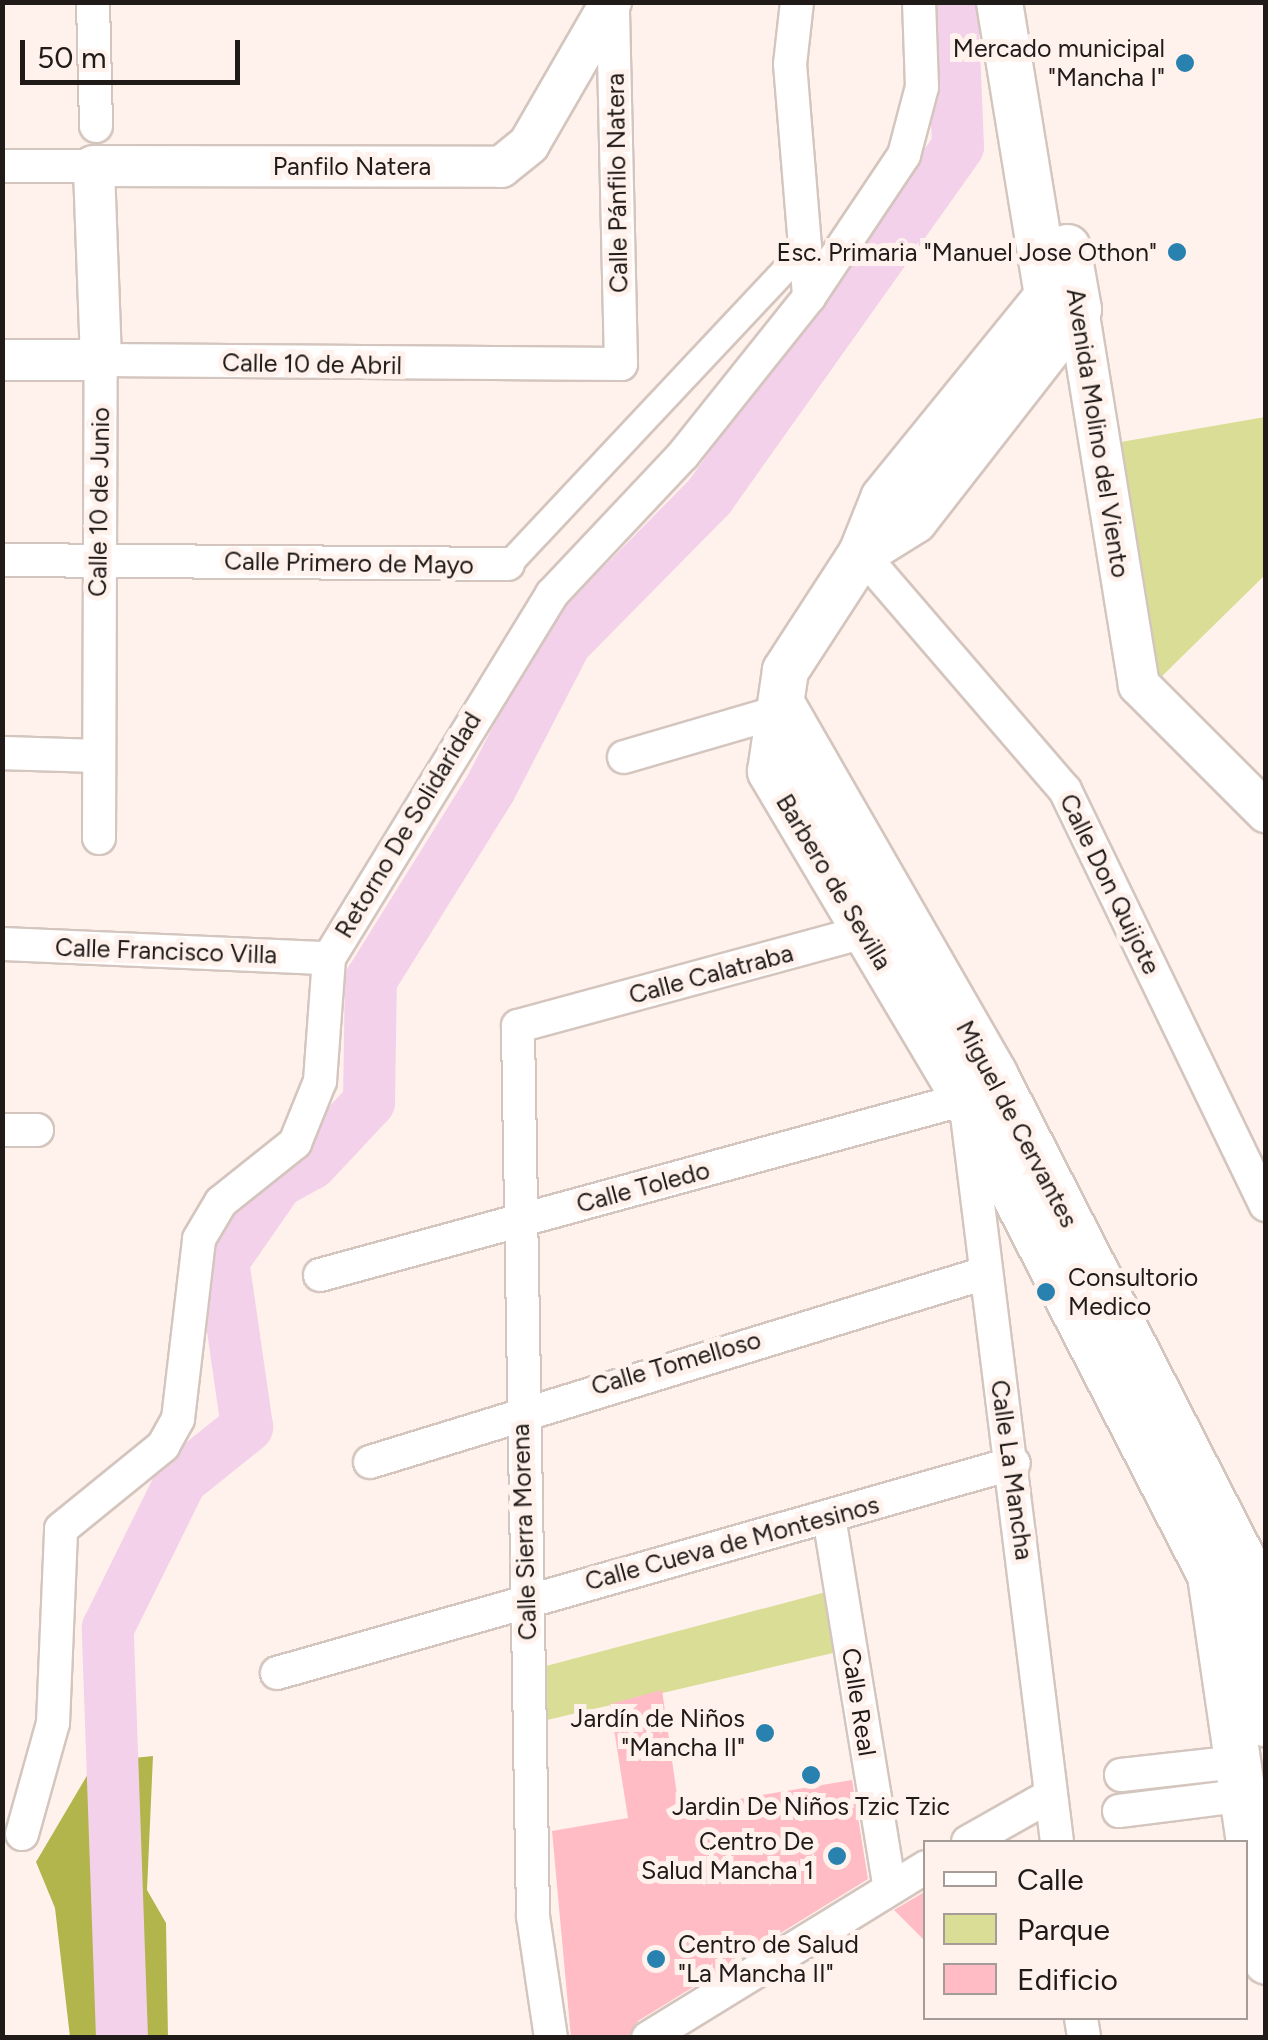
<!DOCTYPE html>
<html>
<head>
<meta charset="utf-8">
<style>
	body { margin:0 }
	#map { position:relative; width:1268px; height:2040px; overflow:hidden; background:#fff2ec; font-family:Figtree,sans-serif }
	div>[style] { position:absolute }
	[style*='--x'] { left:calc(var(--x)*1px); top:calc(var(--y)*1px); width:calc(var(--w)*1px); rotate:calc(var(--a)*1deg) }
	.green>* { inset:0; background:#dadd95 }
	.forest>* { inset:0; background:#b2b54b }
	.river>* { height:52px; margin:-26px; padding:0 26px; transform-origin:26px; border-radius:26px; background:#f4d1ea }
	.building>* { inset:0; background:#ffbcc5 }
	.roads { filter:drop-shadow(2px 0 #d4c5be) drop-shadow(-2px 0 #d4c5be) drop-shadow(0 2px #d4c5be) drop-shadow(0 -2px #d4c5be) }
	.pedestrian>* { height:25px; margin:-12.5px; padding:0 12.5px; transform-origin:12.5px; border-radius:12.5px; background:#fff }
	.minor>* { height:32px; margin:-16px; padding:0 16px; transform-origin:16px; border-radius:16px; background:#fff }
	.tertiary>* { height:40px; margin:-20px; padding:0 20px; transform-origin:20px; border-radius:20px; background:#fff }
	.secondary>* { height:45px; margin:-22.5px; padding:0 22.5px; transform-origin:22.5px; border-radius:22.5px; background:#fff }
	.dots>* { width:28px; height:28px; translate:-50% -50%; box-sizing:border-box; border:5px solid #fff2ec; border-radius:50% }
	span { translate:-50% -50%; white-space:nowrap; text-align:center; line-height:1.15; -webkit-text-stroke:10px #fff2ec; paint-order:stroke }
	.poi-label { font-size:25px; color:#201a18 }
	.right { translate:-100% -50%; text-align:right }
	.left { translate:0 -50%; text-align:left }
	.street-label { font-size:25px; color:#201a18 }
	.frame { position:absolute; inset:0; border:5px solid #201a18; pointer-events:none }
	.legend { position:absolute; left:923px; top:1840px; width:325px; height:180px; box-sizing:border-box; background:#fff2ec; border:2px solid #a69c97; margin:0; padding:12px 18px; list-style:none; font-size:30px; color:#201a18 }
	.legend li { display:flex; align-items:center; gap:20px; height:50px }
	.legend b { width:50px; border:2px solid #a69c97 }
	.scale { position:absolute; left:20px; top:40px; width:220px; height:45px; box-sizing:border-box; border:5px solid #201a18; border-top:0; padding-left:12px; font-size:30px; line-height:35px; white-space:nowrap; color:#201a18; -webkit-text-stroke:8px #fff2ec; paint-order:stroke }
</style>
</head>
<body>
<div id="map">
	<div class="green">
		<div style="clip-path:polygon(1265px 417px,1265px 575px,1153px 685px,1115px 443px)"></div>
		<div style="clip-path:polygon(841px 1588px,850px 1649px,547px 1720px,546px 1666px)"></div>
	</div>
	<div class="forest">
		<div style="clip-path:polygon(153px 1756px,147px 1890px,166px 1923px,168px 2037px,70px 2037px,55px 1908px,36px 1862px,95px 1762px)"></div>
	</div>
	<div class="river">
		<div style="--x:122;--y:2038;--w:410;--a:-92"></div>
		<div style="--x:108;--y:1628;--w:165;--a:-63.7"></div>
		<div style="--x:181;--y:1480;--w:85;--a:-38.8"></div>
		<div style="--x:247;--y:1427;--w:168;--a:-98.2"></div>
		<div style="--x:223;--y:1261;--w:96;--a:-55.2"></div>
		<div style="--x:278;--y:1182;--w:38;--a:-29"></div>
		<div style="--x:311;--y:1164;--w:85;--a:-46.9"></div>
		<div style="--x:369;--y:1102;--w:122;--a:-89.1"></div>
		<div style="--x:371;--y:980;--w:225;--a:-58.1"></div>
		<div style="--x:490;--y:789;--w:165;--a:-62.7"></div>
		<div style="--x:566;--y:642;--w:204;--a:-45.4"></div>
		<div style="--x:709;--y:497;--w:430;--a:-54.6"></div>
		<div style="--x:958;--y:146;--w:144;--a:-92.4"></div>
	</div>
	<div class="building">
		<div style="clip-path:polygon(662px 1690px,679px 1809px,852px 1780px,868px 1879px,638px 2021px,628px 2038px,571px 2038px,552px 1831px,628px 1818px,610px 1704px)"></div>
		<div style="clip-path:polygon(926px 1891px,926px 1942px,894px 1910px)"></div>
	</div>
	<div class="roads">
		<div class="pedestrian">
			<div style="--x:508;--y:564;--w:427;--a:-46.8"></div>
		</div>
		<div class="minor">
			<div style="--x:93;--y:2;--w:124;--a:88.6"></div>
			<div style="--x:797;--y:2;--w:62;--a:96.4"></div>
			<div style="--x:790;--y:64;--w:234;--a:85.3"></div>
			<div style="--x:2;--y:166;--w:92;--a:0"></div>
			<div style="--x:861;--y:553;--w:313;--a:49.3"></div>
			<div style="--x:1065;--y:790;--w:461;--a:64.2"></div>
			<div style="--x:2;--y:560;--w:506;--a:0.45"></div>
			<div style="--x:2;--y:753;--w:96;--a:1.8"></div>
			<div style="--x:624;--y:757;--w:168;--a:-16.3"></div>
			<div style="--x:99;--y:838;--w:478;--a:-89.8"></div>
			<div style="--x:101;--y:360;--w:520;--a:0.44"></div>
			<div style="--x:621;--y:364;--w:362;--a:-91.3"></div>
			<div style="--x:2;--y:944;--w:327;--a:2.5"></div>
			<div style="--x:2;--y:1130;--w:35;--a:0"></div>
			<div style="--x:320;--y:1275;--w:669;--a:-15.26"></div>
			<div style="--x:965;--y:1099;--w:749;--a:82.94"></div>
			<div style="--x:370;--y:1462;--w:643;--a:-17.08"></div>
			<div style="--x:829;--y:1517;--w:376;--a:80.7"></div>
			<div style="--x:277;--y:1673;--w:766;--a:-15.9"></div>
			<div style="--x:1121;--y:1775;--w:116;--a:-6.4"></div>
			<div style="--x:1119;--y:1811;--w:122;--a:-7.1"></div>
			<div style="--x:22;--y:1834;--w:115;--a:-74.4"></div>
			<div style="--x:53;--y:1723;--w:194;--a:-87.6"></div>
			<div style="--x:61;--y:1529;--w:132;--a:-39.1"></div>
			<div style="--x:163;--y:1446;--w:31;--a:-61"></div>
			<div style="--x:178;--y:1419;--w:181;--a:-83.3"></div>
			<div style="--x:199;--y:1239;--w:43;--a:-59.3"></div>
			<div style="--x:221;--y:1202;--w:95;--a:-38.6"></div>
			<div style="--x:295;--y:1143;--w:67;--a:-68"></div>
			<div style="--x:320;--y:1081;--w:123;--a:-85.8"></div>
			<div style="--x:329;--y:958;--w:427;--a:-58.5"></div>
			<div style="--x:552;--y:594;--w:191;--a:-46.7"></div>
			<div style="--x:683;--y:455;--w:202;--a:-51.4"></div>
			<div style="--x:809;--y:297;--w:171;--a:-56.2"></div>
			<div style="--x:904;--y:155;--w:70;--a:-75.2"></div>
			<div style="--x:922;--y:87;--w:85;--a:-92"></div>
			<div style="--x:968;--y:1842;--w:95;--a:-29.5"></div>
			<div style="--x:1081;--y:2018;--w:20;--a:81"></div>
			<div style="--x:551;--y:2038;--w:123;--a:-98.4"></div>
			<div style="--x:533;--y:1916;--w:890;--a:-90.97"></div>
			<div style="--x:518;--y:1026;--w:377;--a:-15.2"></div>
			<div style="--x:648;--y:2038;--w:326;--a:-31.6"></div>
		</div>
		<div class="tertiary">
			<div style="--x:1055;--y:299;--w:25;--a:23"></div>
			<div style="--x:1078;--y:309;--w:381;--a:80.8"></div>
			<div style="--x:1139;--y:685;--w:180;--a:45"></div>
			<div style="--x:2;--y:360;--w:99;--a:0"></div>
			<div style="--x:101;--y:360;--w:194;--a:-92.1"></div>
			<div style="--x:94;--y:166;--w:407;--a:0.1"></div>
			<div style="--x:501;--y:167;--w:36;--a:-39"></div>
			<div style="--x:529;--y:144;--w:164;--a:-60"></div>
		</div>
		<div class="secondary">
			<div style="--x:999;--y:2;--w:298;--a:80.7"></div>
			<div style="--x:1047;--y:296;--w:260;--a:129.1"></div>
			<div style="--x:883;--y:498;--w:59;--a:111.8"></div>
			<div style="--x:861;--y:553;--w:140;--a:123"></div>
			<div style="--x:785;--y:670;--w:102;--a:98.4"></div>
			<div style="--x:770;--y:771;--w:382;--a:59.3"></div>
			<div style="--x:965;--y:1099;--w:535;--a:62.76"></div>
			<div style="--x:1210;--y:1575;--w:390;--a:81.7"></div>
			<div style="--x:861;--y:553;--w:62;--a:-31.9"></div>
			<div style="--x:914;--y:520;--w:267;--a:-52.1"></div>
			<div style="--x:1078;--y:309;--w:63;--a:-100.1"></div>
			<div style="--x:785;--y:710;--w:420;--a:60.1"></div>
			<div style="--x:994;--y:1074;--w:548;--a:62.87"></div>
			<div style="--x:1244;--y:1562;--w:163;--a:82.3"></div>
		</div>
	</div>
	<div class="dots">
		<div style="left:1185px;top:63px;background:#2981b0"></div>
		<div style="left:1177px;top:252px;background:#2981b0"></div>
		<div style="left:1046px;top:1292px;background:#2981b0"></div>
		<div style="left:765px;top:1733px;background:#2981b0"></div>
		<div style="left:811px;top:1775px;background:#2981b0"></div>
		<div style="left:837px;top:1856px;background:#2981b0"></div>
		<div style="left:656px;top:1959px;background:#2981b0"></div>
	</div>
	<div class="poi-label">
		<span class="right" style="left:1165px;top:63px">Mercado municipal<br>"Mancha I"</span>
		<span class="right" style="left:1157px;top:252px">Esc. Primaria "Manuel Jose Othon"</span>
		<span class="left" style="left:1068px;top:1292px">Consultorio<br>Medico</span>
		<span class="right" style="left:745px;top:1733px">Jardín de Niños<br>"Mancha II"</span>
		<span style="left:811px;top:1806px">Jardin De Niños Tzic Tzic</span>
		<span class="right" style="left:814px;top:1856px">Centro De<br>Salud Mancha 1</span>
		<span class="left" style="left:678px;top:1959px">Centro de Salud<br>"La Mancha II"</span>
	</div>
	<div class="street-label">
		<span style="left:352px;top:166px">Panfilo Natera</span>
		<span style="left:617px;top:183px;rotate:-91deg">Calle Pánfilo Natera</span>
		<span style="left:312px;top:364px;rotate:1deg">Calle 10 de Abril</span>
		<span style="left:1098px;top:433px;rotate:81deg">Avenida Molino del Viento</span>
		<span style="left:99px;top:502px;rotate:-89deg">Calle 10 de Junio</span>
		<span style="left:349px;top:563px;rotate:1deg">Calle Primero de Mayo</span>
		<span style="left:408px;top:825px;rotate:-59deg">Retorno De Solidaridad</span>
		<span style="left:834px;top:882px;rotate:59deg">Barbero de Sevilla</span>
		<span style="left:1110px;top:884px;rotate:64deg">Calle Don Quijote</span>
		<span style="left:166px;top:951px;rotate:2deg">Calle Francisco Villa</span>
		<span style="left:711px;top:974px;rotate:-15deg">Calle Calatraba</span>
		<span style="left:1017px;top:1124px;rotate:62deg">Miguel de Cervantes</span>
		<span style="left:643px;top:1187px;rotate:-15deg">Calle Toledo</span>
		<span style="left:676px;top:1363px;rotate:-16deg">Calle Tomelloso</span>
		<span style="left:1012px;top:1470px;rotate:82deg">Calle La Mancha</span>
		<span style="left:524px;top:1532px;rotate:-92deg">Calle Sierra Morena</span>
		<span style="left:732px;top:1543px;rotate:-15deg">Calle Cueva de Montesinos</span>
		<span style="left:859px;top:1702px;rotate:81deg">Calle Real</span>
	</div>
	<div class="frame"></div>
	<ul class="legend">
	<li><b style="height:12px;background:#fff"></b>Calle</li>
	<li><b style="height:28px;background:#dadd95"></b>Parque</li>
	<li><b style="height:28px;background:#ffbcc5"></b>Edificio</li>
	</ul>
	<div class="scale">50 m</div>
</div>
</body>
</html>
